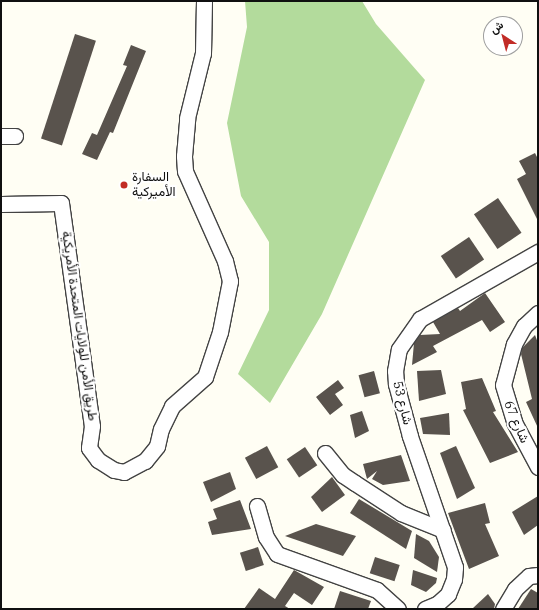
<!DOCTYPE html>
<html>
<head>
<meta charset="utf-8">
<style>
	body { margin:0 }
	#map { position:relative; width:539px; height:610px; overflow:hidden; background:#fffef4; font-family:"IBM Plex Serif",Vazirmatn,serif }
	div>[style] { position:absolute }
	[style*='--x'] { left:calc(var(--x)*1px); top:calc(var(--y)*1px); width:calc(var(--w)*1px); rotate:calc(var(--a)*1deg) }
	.forest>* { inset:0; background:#b3db9c }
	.building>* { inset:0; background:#59534d; transform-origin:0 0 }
	.roads { filter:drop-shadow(1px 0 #434343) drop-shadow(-1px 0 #434343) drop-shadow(0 1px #434343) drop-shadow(0 -1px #434343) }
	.minor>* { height:15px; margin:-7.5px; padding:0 7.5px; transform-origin:7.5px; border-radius:7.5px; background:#fff }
	.dots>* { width:11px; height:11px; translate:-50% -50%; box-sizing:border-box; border:2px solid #fff; border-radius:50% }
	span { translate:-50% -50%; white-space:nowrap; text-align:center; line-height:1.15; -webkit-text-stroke:4px #fff; paint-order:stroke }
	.poi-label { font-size:13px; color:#101010 }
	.left { translate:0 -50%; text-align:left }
	.street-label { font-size:13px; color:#101010 }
	.frame { position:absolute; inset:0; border:2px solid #101010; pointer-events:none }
	.north { position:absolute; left:483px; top:16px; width:40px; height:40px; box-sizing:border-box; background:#fff; border:1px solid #9f9f9f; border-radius:50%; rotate:324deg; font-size:11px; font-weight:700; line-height:16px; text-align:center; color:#101010 }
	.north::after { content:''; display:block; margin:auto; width:14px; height:18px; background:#c22c27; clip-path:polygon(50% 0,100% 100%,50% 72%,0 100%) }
</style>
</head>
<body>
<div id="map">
	<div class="forest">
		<div style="clip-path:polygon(245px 1px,362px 1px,376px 24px,425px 80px,322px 314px,270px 403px,238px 374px,269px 310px,269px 242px,241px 196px,227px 123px,247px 27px)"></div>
	</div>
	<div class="building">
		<div style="left:75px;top:34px;width:22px;height:110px;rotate:18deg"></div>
		<div style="clip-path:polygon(131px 45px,146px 51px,113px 133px,110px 132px,97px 160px,82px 154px,92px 133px,97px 135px,127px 66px,123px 65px)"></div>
		<div style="clip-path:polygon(535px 153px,538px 159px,538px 221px,517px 179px,526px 174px,519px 161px)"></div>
		<div style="left:498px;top:198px;width:42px;height:29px;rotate:56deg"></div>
		<div style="left:469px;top:237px;width:27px;height:34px;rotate:56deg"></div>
		<div style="clip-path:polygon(485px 293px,505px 322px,490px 332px,482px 320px,433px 346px,437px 352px,412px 365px,414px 343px,420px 335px,440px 334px,433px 322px,458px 308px,460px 311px)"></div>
		<div style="clip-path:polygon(535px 335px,538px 343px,538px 428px,526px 402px,532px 399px,521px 354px,522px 348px)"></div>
		<div style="clip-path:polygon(441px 370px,446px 394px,419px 401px,417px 371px)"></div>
		<div style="left:374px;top:371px;width:23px;height:16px;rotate:75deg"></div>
		<div style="clip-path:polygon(482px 378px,496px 411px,493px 412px,518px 452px,490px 463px,463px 410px,466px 409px,461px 382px)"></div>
		<div style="clip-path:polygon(338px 380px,344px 388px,335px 394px,343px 405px,330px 415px,316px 397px)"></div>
		<div style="clip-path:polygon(362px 411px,369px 431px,355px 438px,350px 415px)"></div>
		<div style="clip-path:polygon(449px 413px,450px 435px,423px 434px,420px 418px)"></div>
		<div style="left:267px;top:446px;width:24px;height:25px;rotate:62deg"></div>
		<div style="clip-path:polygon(456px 446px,475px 488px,457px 499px,440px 453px)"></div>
		<div style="left:305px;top:447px;width:22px;height:22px;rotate:56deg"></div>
		<div style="clip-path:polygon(401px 455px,410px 481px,383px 485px,372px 479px,377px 471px,367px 479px,363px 464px)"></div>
		<div style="clip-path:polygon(230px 472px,236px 489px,211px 502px,203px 482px)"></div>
		<div style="clip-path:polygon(332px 477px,345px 495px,322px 512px,311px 497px)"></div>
		<div style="clip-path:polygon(538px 496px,538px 525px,524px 535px,512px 512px)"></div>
		<div style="clip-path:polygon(359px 499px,412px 531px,406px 549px,350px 513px)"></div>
		<div style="clip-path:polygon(240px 500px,251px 529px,212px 535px,208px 522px,217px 519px,213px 509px)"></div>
		<div style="clip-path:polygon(485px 503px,490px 523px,485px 524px,499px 556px,469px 569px,448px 513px)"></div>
		<div style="clip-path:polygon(316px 524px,356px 536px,343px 556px,285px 536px)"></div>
		<div style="clip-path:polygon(416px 534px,429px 541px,439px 557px,437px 572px,414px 558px)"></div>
		<div style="left:258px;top:547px;width:19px;height:19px;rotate:72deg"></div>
		<div style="left:375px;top:557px;width:26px;height:17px;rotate:18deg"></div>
		<div style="clip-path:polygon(294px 570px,324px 587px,312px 605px,294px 593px,285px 606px,290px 609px,244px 609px,259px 588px,275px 599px)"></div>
		<div style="clip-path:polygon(413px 570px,437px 578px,436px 583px,426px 592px,411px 585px)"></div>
		<div style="clip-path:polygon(531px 589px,538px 593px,538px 609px,518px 609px)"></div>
		<div style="clip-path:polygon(340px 591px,371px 601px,368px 609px,334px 609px)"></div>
		<div style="clip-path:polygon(488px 594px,495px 604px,494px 609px,472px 609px)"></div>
	</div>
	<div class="roads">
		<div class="minor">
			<div style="--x:1;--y:136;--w:14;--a:0"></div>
			<div style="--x:1;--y:204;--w:60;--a:-1"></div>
			<div style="--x:61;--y:203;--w:225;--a:82.1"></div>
			<div style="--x:92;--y:426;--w:22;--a:98"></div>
			<div style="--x:89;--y:448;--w:15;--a:53"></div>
			<div style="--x:98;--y:460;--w:19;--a:32"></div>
			<div style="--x:114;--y:470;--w:10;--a:11"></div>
			<div style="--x:124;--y:472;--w:24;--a:-28"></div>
			<div style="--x:145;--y:461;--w:19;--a:-51"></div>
			<div style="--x:157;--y:446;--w:17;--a:-77"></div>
			<div style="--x:161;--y:429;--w:25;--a:-64"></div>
			<div style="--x:172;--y:406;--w:44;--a:-41.3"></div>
			<div style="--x:205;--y:377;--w:47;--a:-71.6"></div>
			<div style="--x:220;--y:332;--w:52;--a:-78.9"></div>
			<div style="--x:230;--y:281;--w:21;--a:-104"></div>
			<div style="--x:225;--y:261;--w:98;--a:-114"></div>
			<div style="--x:185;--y:171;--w:15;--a:-94"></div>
			<div style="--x:184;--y:156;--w:38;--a:-85"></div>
			<div style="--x:187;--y:118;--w:67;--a:-76.2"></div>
			<div style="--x:203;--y:53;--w:52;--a:-88.9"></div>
			<div style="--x:538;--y:313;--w:19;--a:137"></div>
			<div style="--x:524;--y:326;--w:21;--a:119"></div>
			<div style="--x:514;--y:344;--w:42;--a:105"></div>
			<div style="--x:503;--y:385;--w:39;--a:73"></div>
			<div style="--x:514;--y:422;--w:51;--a:61.9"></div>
			<div style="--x:325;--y:453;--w:28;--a:51"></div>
			<div style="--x:343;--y:475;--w:14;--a:34"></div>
			<div style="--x:355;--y:483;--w:55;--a:33.1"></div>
			<div style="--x:401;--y:513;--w:45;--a:22"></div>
			<div style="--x:257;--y:506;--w:32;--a:74"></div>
			<div style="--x:266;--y:537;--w:20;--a:57"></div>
			<div style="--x:277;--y:554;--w:106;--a:19.8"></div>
			<div style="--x:377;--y:590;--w:28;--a:42"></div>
			<div style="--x:425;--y:609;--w:13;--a:-23"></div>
			<div style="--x:437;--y:604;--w:15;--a:-42"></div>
			<div style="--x:448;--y:594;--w:16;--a:-68"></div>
			<div style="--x:454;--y:579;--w:12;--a:-85"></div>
			<div style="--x:455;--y:567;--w:139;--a:-109"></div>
			<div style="--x:410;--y:436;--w:54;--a:-105.1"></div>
			<div style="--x:396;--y:384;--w:13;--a:-94"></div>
			<div style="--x:395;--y:371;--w:22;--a:-80"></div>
			<div style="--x:399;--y:349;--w:37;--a:-55"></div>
			<div style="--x:420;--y:319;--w:136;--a:-29.6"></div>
			<div style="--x:503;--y:609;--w:23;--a:-59"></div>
			<div style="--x:515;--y:589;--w:19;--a:-43"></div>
			<div style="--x:529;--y:576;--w:9;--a:-6"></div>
		</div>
	</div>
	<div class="dots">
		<div style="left:124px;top:185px;background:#c22c27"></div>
	</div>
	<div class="poi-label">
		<span class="left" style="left:132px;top:185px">السفارة<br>الأميركية</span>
	</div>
	<div class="street-label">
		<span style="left:79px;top:326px;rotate:82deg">طريق الأمن للولايات المتحدة الأمريكية</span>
		<span style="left:402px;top:403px;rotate:76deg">شارع 53</span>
		<span style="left:516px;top:422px;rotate:67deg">شارع 67</span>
	</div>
	<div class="frame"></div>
	<div class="north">ش</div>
</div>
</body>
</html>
